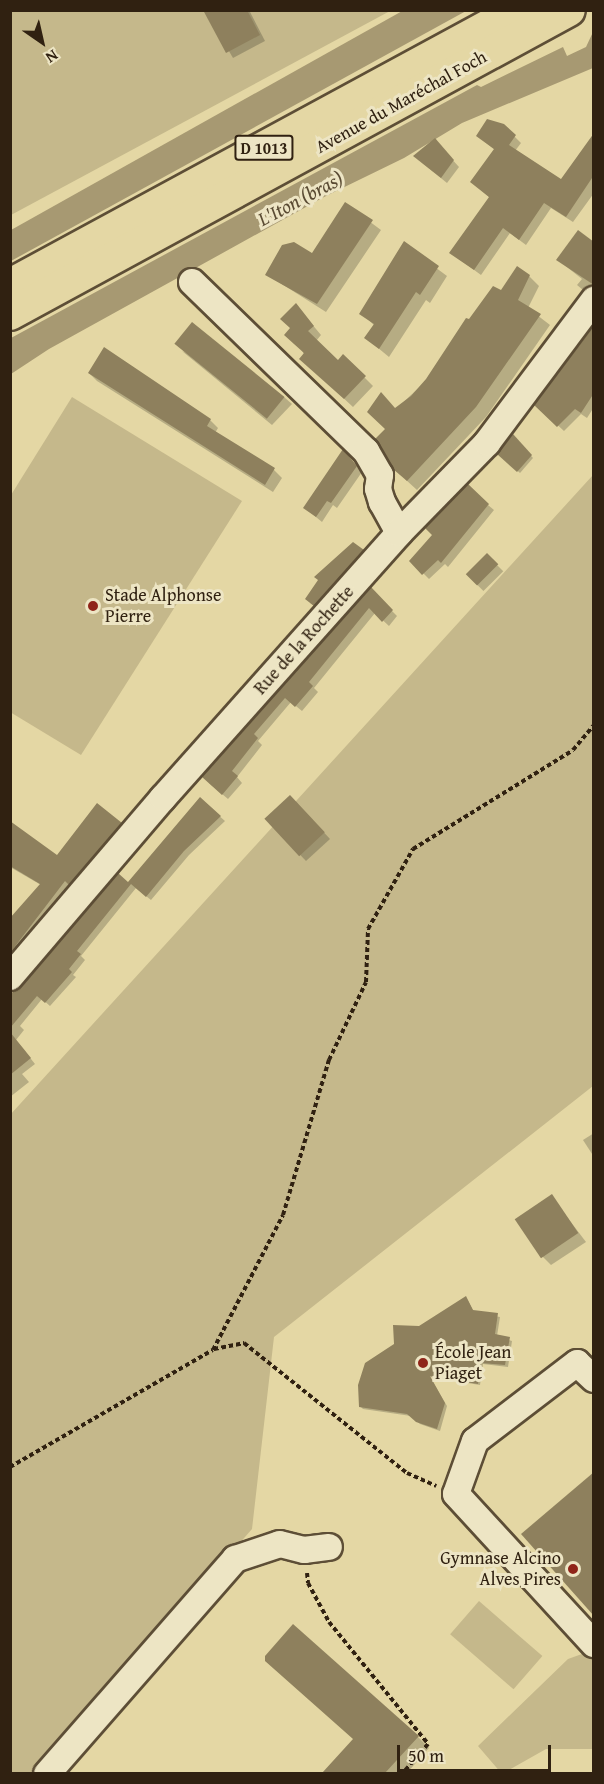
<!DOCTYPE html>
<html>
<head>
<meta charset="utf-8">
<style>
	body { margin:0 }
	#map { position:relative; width:604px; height:1784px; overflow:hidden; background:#e4d7a4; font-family:"Gentium Book Plus",serif }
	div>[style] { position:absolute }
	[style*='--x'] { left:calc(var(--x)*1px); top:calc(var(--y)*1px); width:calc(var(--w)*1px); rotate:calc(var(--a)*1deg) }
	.green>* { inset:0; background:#c5b88b; transform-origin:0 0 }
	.water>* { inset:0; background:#a79972 }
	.shadow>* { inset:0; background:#0003; transform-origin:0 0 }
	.building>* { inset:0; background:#8e805d; transform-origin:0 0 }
	.path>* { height:4px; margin-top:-2px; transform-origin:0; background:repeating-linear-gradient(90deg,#302111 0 4.5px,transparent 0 7.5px) }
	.roads { filter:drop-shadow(2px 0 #5d4e36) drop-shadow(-2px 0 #5d4e36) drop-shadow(0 2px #5d4e36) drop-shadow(0 -2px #5d4e36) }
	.minor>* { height:26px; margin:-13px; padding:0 13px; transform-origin:13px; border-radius:13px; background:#ede5c4 }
	.major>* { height:32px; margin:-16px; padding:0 16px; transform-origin:16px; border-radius:16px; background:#e4d7a4 }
	.dots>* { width:16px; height:16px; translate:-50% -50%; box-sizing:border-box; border:3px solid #ede5c4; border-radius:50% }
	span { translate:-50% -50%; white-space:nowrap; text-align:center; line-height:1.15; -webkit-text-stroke:6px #ede5c4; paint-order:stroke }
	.shield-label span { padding:2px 4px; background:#ede5c4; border:2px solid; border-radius:4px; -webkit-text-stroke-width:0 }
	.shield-label { font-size:16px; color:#302111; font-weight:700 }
	.street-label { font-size:18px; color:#302111 }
	.poi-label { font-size:18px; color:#302111 }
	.left { translate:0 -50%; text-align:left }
	.right { translate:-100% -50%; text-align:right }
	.water-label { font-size:20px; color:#5a4b33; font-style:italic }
	.frame { position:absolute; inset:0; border:12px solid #302111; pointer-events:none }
	.north { position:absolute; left:12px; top:12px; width:60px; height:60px; -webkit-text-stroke:4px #ede5c4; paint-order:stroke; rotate:146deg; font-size:16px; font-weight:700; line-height:24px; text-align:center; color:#302111 }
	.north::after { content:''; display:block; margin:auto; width:21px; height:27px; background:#302111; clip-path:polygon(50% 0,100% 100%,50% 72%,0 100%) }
	.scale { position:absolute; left:397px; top:1745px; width:154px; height:27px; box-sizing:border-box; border:3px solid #302111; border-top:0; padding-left:8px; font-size:18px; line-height:21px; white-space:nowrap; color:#302111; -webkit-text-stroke:4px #ede5c4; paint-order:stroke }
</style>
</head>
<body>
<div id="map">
	<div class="green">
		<div style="clip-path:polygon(11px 11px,390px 11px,11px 215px)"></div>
		<div style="clip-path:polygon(72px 397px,242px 501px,81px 755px,10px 712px,11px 495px)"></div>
		<div style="clip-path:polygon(593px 475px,593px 1086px,274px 1337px,252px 1529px,37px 1774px,10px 1773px,10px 1115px)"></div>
		<div style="left:479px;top:1601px;width:84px;height:44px;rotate:41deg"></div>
		<div style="clip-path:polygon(593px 1650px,593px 1749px,546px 1749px,502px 1774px,478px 1746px,568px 1659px)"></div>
	</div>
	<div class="water">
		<div style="clip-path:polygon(404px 10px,466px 11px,11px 261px,11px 230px)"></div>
		<div style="clip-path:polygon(593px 32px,593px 68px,462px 123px,404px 158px,324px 197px,49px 349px,11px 374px,11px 338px,477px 85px,481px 87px,563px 47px,567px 56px,586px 47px)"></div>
	</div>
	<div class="shadow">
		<div style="clip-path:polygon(205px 10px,249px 10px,265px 41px,233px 58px)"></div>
		<div style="clip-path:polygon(504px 126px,521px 143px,515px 151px,561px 181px,594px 135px,594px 193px,573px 222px,551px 208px,526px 245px,510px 233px,481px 275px,451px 253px,490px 198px,472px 182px,495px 150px,485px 142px)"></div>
		<div style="clip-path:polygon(440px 146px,459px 167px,447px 183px,421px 162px)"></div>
		<div style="clip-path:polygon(346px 204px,381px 230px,326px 312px,266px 274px,313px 255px)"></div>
		<div style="clip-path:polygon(594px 242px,594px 293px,589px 295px,577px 285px,582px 279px,558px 260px)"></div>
		<div style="clip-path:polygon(404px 244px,447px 276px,430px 303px,426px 300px,389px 357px,366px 338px,375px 326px,361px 313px)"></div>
		<div style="clip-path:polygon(529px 276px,539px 286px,528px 308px,550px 325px,486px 417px,417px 490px,405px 479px,386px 429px,396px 409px,427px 380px,470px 321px,501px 292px)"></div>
		<div style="clip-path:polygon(296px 305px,321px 335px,316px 341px,338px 362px,343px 356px,373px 386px,353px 407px,310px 367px,292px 329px)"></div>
		<div style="clip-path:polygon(594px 325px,594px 407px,587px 418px,581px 414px,564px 431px,536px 405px)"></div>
		<div style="clip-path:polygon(104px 349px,210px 420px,218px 428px,215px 433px,274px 470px,282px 478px,273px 492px,97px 381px,89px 373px)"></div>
		<div style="clip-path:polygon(182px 351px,284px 397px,292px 404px,272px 425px)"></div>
		<div style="clip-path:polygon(513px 436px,533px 458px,520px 473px,499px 454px)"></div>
		<div style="clip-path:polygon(348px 457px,362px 472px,337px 508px,333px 505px,322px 522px,305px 508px)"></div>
		<div style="clip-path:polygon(488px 505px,494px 510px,448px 567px,445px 564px,429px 579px,411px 561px)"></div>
		<div style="clip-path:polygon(363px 551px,367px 555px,319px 609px,310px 603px)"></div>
		<div style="left:487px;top:555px;width:23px;height:28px;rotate:45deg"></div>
		<div style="clip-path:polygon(371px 590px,397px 616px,389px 626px,375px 613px,314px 688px,318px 692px,302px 711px,291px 702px,258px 741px,262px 745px,237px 777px,242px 783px,228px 799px,209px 783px)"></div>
		<div style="clip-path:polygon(200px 799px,225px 821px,189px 855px,151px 900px,136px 888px,81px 956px,85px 960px,73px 975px,76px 977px,50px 1006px,42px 999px,20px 1026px,24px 1030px,16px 1040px,35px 1064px,22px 1074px,29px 1082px,10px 1097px,10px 1000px,128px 884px)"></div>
		<div style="clip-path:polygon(296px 802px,330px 839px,306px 861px,266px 819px)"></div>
		<div style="clip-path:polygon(121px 824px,126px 828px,75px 888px,71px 885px,13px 960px,10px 920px,41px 885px,10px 867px,10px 845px,57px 857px)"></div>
		<div style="clip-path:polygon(594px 1133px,594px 1157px,583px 1140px)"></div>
		<div style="clip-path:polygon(551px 1196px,586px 1242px,551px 1265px,542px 1256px)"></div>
		<div style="clip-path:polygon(468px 1301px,474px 1312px,500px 1317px,497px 1336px,512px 1341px,508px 1367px,483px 1364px,480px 1385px,430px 1377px,447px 1406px,440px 1431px,420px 1424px,411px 1416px,363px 1409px,360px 1406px,419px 1328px)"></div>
		<div style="clip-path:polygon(418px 1737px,429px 1748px,406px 1774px,324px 1774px,355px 1740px)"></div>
	</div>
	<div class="building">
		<div style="clip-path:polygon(203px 10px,247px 10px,260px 35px,226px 53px)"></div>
		<div style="clip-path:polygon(487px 119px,504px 124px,516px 135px,509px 145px,561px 179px,594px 133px,594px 175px,566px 217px,544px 203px,519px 240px,503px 228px,474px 270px,449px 253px,489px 197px,470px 182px,494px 149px,476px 136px)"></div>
		<div style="clip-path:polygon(435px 138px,454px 160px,441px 178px,413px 156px)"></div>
		<div style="clip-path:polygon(345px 202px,373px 220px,317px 304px,265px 275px,282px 245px,294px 242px,312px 253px)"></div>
		<div style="clip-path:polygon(578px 230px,594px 242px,594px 285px,556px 260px)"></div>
		<div style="clip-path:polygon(404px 241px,439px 266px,420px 295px,416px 292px,379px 349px,364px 338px,374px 324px,359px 314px)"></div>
		<div style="clip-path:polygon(517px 266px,530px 275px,518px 300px,541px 314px,476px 407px,407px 481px,393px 469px,375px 439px,385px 429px,367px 412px,381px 392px,395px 408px,411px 396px,426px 379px,466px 318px,469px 319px,493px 286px,501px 290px)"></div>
		<div style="clip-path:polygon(296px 303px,314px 326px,308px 331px,338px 360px,343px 354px,366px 376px,344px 399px,299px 359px,304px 353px,284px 335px,290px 328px,280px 319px)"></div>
		<div style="left:192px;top:322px;width:119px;height:28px;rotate:39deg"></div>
		<div style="clip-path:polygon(594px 326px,594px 393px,581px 413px,575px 409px,557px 427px,534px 405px)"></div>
		<div style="clip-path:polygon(104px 347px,211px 419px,207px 426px,275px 468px,265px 485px,88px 373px)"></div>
		<div style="clip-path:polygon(513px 434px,532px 455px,517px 472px,497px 454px)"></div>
		<div style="clip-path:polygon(343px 449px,357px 466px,331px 503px,327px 501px,316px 517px,303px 508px)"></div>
		<div style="clip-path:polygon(468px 484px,489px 504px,441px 563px,438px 560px,422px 575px,409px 561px,432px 535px,425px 528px)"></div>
		<div style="clip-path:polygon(353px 542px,364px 550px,314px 606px,305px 599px,318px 580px,314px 577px)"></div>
		<div style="left:487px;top:553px;width:16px;height:30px;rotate:45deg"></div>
		<div style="clip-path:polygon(371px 587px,393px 610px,382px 622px,369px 608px,309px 682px,313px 686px,295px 707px,285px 698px,254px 734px,258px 738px,232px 771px,238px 776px,222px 795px,202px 777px)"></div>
		<div style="left:290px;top:795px;width:51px;height:35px;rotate:47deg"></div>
		<div style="clip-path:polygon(200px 797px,221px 816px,184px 851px,146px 897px,131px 884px,77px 951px,81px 954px,69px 969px,72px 972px,45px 1003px,37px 996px,10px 1028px,10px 994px,21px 987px,118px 873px,128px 882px)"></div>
		<div style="clip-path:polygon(97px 803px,122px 823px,69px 885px,65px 881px,10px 953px,10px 918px,40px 884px,10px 866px,10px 821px,57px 855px)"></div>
		<div style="clip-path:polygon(10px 1032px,31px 1058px,10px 1075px)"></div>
		<div style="left:552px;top:1194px;width:47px;height:45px;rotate:56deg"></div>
		<div style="clip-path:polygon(466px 1296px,473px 1310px,498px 1313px,495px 1334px,510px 1337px,505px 1365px,481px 1363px,478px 1384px,430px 1376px,445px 1403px,437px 1429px,416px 1422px,407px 1414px,359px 1407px,358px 1385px,365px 1363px,394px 1344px,393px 1325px,419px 1326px)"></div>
		<div style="clip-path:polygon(594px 1472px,594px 1616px,521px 1534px)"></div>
		<div style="clip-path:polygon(293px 1624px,419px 1736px,385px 1773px,322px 1773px,353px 1739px,265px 1661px,265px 1656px)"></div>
	</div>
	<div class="path">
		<div style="--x:214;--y:1349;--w:31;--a:-11"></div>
		<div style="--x:244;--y:1343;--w:208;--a:38.6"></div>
		<div style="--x:407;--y:1473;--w:32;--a:24"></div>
		<div style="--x:10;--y:1467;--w:234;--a:-30"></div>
		<div style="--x:213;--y:1350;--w:152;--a:-62.6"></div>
		<div style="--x:283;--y:1215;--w:162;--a:-73.5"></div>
		<div style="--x:329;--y:1060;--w:86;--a:-64.6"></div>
		<div style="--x:366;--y:982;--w:53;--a:-87.8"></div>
		<div style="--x:368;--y:929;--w:92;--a:-60.6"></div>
		<div style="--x:413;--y:849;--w:188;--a:-31.7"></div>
		<div style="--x:573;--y:750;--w:33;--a:-50"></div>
		<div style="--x:307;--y:1573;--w:10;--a:84"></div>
		<div style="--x:308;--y:1583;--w:44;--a:61.7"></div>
		<div style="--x:329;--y:1622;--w:157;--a:50.9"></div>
		<div style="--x:428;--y:1744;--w:40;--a:131"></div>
	</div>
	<div class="roads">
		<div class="minor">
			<div style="--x:192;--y:282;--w:243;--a:44.2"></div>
			<div style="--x:366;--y:451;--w:28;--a:60"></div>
			<div style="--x:380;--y:475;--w:14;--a:98"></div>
			<div style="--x:378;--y:489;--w:14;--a:73"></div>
			<div style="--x:382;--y:502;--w:35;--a:61"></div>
			<div style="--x:10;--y:977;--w:235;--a:-49.5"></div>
			<div style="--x:163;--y:798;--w:355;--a:-48.3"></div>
			<div style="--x:399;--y:533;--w:126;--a:-45.6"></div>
			<div style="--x:487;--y:443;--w:179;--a:-53.2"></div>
			<div style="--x:594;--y:1379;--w:23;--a:-137"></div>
			<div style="--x:577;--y:1363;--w:128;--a:142.6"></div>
			<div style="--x:475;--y:1441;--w:56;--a:109.7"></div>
			<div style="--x:456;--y:1494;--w:204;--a:47.4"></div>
			<div style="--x:47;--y:1774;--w:286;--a:-48.8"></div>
			<div style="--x:235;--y:1559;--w:47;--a:-18.4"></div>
			<div style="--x:280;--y:1544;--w:25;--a:14"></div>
			<div style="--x:304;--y:1550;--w:25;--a:-7"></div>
		</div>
		<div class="major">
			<div style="--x:10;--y:285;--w:578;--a:-28.43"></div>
			<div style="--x:10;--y:314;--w:636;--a:-28.54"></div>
		</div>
	</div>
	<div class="dots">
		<div style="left:93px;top:606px;background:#8f2418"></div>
		<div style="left:423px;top:1363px;background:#8f2418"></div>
		<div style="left:573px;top:1569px;background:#8f2418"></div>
	</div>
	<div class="shield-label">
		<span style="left:264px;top:148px">D 1013</span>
	</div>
	<div class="street-label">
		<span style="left:401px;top:102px;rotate:-29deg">Avenue du Maréchal Foch</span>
		<span style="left:304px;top:640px;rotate:-48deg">Rue de la Rochette</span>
	</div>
	<div class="poi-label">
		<span class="left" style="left:105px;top:606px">Stade Alphonse<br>Pierre</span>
		<span class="left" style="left:435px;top:1363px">École Jean<br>Piaget</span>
		<span class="right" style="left:561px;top:1569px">Gymnase Alcino<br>Alves Pires</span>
	</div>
	<div class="water-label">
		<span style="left:300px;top:198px;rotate:-28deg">L'Iton (bras)</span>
	</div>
	<div class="frame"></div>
	<div class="north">N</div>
	<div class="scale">50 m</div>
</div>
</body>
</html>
